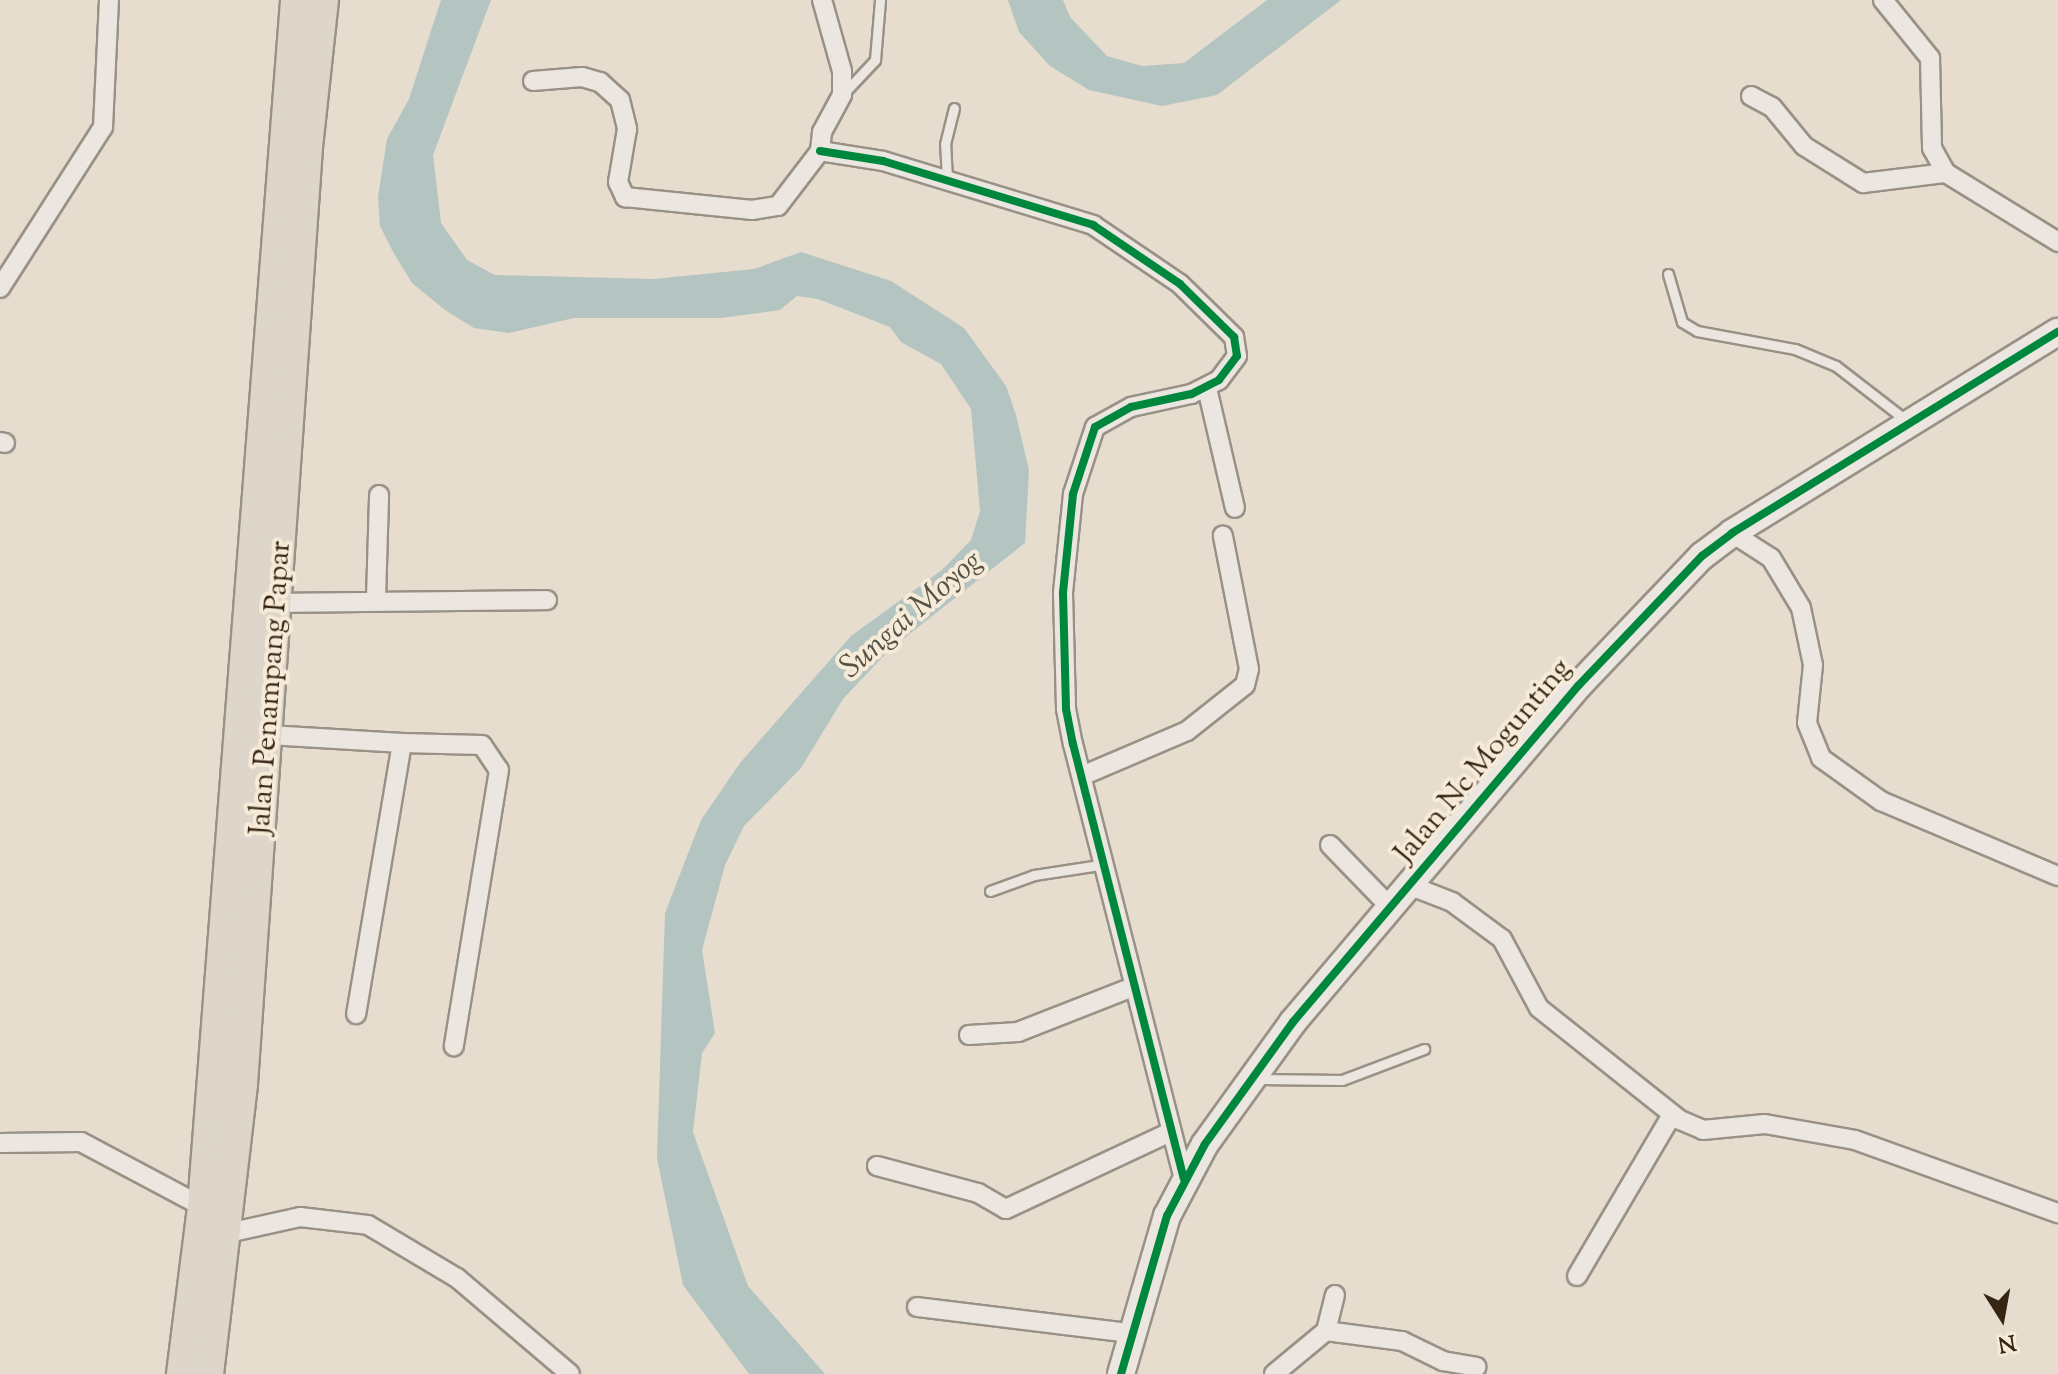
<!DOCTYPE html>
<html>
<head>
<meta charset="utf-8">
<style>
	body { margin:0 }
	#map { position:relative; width:2058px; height:1374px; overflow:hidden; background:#e6ddce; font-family:"Sorts Mill Goudy",serif }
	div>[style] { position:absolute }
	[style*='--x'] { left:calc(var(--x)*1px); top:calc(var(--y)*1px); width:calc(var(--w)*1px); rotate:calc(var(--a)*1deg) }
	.water>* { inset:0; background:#b4c4c1 }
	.roads { filter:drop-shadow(2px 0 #999186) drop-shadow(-2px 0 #999186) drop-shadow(0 2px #999186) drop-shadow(0 -2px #999186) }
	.lane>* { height:9px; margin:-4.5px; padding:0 4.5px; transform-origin:4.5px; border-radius:4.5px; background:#ebe6df }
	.street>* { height:18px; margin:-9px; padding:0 9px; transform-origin:9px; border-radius:9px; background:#ebe6df }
	.secondary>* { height:26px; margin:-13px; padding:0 13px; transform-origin:13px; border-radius:13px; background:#ebe6df }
	.primary>* { height:30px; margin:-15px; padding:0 15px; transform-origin:15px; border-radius:15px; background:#ded6ca }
	.cycleway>* { height:8px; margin:-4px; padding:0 4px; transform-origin:4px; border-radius:4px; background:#00873e }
	span { translate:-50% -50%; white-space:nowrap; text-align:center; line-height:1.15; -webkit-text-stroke:8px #f6ead8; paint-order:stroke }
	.street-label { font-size:30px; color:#372514 }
	.water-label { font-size:32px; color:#565246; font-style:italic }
	.north { position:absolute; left:1962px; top:1278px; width:80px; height:80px; -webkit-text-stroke:6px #f6ead8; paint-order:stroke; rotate:169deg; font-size:22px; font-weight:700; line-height:32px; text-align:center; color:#372514 }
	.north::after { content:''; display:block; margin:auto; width:28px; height:36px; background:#372514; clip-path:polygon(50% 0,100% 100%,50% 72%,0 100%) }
</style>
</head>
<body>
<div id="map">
	<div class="water">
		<div style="clip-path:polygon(441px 0,491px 0,433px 155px,441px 223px,467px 260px,495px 275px,654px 279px,754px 269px,801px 252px,891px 281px,964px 328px,1006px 386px,1016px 415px,1029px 470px,1025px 543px,889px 650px,843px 699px,801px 768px,744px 826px,725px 865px,702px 950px,715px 1033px,702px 1053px,693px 1132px,748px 1286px,825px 1374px,749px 1374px,683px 1285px,657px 1158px,665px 913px,701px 820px,740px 763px,851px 636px,942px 570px,971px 540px,980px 511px,971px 409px,941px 364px,901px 342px,890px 327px,818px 299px,797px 296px,780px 310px,721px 318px,574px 318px,509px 333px,474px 328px,445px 310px,412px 283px,393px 252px,380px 226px,378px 197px,387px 139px,409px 99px)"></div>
		<div style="clip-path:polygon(1008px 0,1063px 0,1070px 17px,1107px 56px,1142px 66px,1184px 63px,1267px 0,1341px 0,1217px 95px,1162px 106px,1089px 90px,1050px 66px,1019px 32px)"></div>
	</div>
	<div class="roads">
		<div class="lane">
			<div style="--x:845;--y:92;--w:44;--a:-46.8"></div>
			<div style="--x:875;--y:60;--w:60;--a:-85.2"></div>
			<div style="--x:947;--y:179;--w:35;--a:-93"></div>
			<div style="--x:945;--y:144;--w:37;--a:-76"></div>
			<div style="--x:1668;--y:274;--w:50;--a:73.7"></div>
			<div style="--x:1682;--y:322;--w:17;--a:31"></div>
			<div style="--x:1697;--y:331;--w:100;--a:10.4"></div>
			<div style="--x:1795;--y:349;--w:44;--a:22.5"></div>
			<div style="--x:1836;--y:366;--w:90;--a:37.8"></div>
			<div style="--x:990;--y:891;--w:47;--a:-20"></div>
			<div style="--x:1034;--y:875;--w:73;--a:-8.7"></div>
			<div style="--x:1258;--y:1079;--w:84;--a:0.7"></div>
			<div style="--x:1342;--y:1080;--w:88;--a:-20.7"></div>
		</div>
		<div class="street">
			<div style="--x:1883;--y:0;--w:75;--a:51"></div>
			<div style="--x:1930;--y:58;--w:90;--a:88.7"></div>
			<div style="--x:1932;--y:148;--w:29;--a:61"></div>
			<div style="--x:1946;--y:173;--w:132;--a:31.6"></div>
			<div style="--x:533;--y:81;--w:49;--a:-4.7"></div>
			<div style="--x:582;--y:77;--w:19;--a:16"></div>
			<div style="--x:600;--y:82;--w:27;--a:42"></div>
			<div style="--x:620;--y:100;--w:30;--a:76"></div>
			<div style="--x:627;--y:129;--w:54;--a:99.6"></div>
			<div style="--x:618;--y:182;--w:17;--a:65"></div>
			<div style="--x:625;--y:197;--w:128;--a:5.8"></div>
			<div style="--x:752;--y:210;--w:26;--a:-9"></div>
			<div style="--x:778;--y:206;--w:69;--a:-52.6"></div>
			<div style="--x:820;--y:151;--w:19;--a:-84"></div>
			<div style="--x:822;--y:132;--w:42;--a:-61.6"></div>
			<div style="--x:842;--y:95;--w:24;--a:-90"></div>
			<div style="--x:842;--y:71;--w:74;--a:-105.7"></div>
			<div style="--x:1751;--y:96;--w:24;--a:28"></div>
			<div style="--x:1772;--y:107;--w:50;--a:50.6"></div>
			<div style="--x:1804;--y:146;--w:70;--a:32.1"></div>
			<div style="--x:1863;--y:183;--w:84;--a:-6.9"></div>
			<div style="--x:820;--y:151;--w:64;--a:9"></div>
			<div style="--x:883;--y:161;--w:220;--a:16.9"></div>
			<div style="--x:1093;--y:225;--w:105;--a:34.1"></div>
			<div style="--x:1180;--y:284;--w:76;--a:44.5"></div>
			<div style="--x:1234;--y:337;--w:19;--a:81"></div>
			<div style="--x:1237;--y:356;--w:30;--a:127"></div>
			<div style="--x:1219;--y:380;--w:31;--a:153"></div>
			<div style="--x:1191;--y:394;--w:61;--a:167.8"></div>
			<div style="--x:1131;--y:407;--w:41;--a:150.9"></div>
			<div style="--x:1095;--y:427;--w:71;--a:108.2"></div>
			<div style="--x:1073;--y:494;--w:100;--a:95.8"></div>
			<div style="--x:1063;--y:593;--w:116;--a:88.5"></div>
			<div style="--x:1066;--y:709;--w:36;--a:79"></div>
			<div style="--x:1073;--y:744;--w:448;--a:75.7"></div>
			<div style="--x:0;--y:288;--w:191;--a:-57.4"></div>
			<div style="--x:103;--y:127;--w:127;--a:-87.3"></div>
			<div style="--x:1207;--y:388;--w:123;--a:76.9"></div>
			<div style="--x:0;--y:442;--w:5;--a:11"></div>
			<div style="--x:1732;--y:533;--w:46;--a:32.7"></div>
			<div style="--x:1771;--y:558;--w:58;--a:59"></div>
			<div style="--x:1801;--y:608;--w:58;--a:78.1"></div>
			<div style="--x:1813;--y:665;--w:58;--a:95.9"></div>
			<div style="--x:1807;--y:723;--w:38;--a:68"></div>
			<div style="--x:1821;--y:758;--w:74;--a:35.6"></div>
			<div style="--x:1881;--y:801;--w:192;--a:23"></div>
			<div style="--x:376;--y:599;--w:104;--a:-88.3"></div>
			<div style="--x:278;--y:603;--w:269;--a:-0.6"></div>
			<div style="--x:269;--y:735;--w:133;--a:3.4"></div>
			<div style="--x:402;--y:743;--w:275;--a:99.6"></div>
			<div style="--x:402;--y:743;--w:80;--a:1.4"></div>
			<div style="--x:482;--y:745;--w:30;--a:56"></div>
			<div style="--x:499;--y:770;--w:280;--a:99.3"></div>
			<div style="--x:1084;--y:775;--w:112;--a:-23.1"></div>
			<div style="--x:1187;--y:731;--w:74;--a:-38.4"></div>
			<div style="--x:1245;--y:685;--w:16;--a:-76"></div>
			<div style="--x:1249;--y:669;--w:136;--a:-101.1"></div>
			<div style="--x:1330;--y:845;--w:86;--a:45.9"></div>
			<div style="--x:1411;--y:886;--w:44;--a:21.3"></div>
			<div style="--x:1452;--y:902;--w:62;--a:36.5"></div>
			<div style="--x:1502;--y:939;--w:78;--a:61.8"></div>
			<div style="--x:1539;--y:1008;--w:180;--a:38.5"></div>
			<div style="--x:1680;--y:1120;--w:25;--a:23"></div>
			<div style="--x:1703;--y:1130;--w:62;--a:-5.5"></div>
			<div style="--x:1765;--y:1124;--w:91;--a:10.1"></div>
			<div style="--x:1855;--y:1140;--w:216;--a:19.8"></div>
			<div style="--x:969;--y:1035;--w:49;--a:-3.5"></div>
			<div style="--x:1018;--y:1032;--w:123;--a:-21.4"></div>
			<div style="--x:0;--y:1143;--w:81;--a:-0.7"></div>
			<div style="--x:81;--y:1142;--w:138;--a:28"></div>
			<div style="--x:877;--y:1166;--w:105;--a:15"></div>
			<div style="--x:978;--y:1193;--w:32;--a:30"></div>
			<div style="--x:1006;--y:1209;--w:179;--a:-25.1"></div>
			<div style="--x:228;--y:1233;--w:74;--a:-12.5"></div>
			<div style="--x:300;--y:1217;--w:68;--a:6.7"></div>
			<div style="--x:368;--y:1225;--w:104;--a:30.8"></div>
			<div style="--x:457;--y:1278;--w:148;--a:40.3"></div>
			<div style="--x:1577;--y:1276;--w:187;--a:-59.5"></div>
			<div style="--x:917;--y:1307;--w:214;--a:7"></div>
			<div style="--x:1326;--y:1331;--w:77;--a:7.5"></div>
			<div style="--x:1402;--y:1341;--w:46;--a:26"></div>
			<div style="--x:1443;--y:1361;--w:34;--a:10"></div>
			<div style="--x:1274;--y:1374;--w:67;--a:-39.6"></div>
			<div style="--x:1326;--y:1331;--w:37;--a:-76"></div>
		</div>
		<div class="secondary">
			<div style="--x:1121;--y:1374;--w:165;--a:-73.8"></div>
			<div style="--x:1167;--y:1216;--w:81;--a:-62.2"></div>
			<div style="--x:1205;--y:1144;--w:150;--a:-54.2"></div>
			<div style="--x:1293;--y:1022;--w:441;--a:-49.7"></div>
			<div style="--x:1578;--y:686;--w:180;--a:-46.4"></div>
			<div style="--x:1702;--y:556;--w:38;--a:-37"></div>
			<div style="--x:1732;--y:533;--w:383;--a:-31.7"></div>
		</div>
		<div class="primary">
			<div style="--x:182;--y:1374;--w:168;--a:-82.8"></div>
			<div style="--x:203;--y:1207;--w:1211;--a:-85.59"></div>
			<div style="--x:208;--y:1374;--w:292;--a:-83.3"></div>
			<div style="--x:242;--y:1084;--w:939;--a:-86.03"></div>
			<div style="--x:307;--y:147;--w:148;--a:-83.8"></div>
		</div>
	</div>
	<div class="cycleway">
		<div style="--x:820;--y:151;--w:64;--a:9"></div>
		<div style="--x:883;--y:161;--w:220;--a:16.9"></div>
		<div style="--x:1093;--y:225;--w:105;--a:34.1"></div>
		<div style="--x:1180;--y:284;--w:76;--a:44.5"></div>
		<div style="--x:1234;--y:337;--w:19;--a:81"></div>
		<div style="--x:1237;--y:356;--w:30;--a:127"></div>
		<div style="--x:1219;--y:380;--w:31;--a:153"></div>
		<div style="--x:1191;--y:394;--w:61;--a:167.8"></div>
		<div style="--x:1131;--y:407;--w:41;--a:150.9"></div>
		<div style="--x:1095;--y:427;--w:71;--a:108.2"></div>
		<div style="--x:1073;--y:494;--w:100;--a:95.8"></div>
		<div style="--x:1063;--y:593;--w:116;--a:88.5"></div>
		<div style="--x:1066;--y:709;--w:36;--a:79"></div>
		<div style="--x:1073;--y:744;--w:448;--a:75.7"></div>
		<div style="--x:1121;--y:1374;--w:165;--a:-73.8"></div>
		<div style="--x:1167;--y:1216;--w:81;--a:-62.2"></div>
		<div style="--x:1205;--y:1144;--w:150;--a:-54.2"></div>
		<div style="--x:1293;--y:1022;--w:441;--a:-49.7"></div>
		<div style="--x:1578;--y:686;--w:180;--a:-46.4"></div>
		<div style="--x:1702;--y:556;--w:38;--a:-37"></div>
		<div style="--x:1732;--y:533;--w:383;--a:-31.7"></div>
	</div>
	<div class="street-label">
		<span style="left:272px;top:688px;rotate:-86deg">Jalan Penampang Papar</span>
		<span style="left:1484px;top:762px;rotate:-50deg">Jalan Nc Mogunting</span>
	</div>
	<div class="water-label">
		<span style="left:912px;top:615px;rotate:-41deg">Sungai Moyog</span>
	</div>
	<div class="north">N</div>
</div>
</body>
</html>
